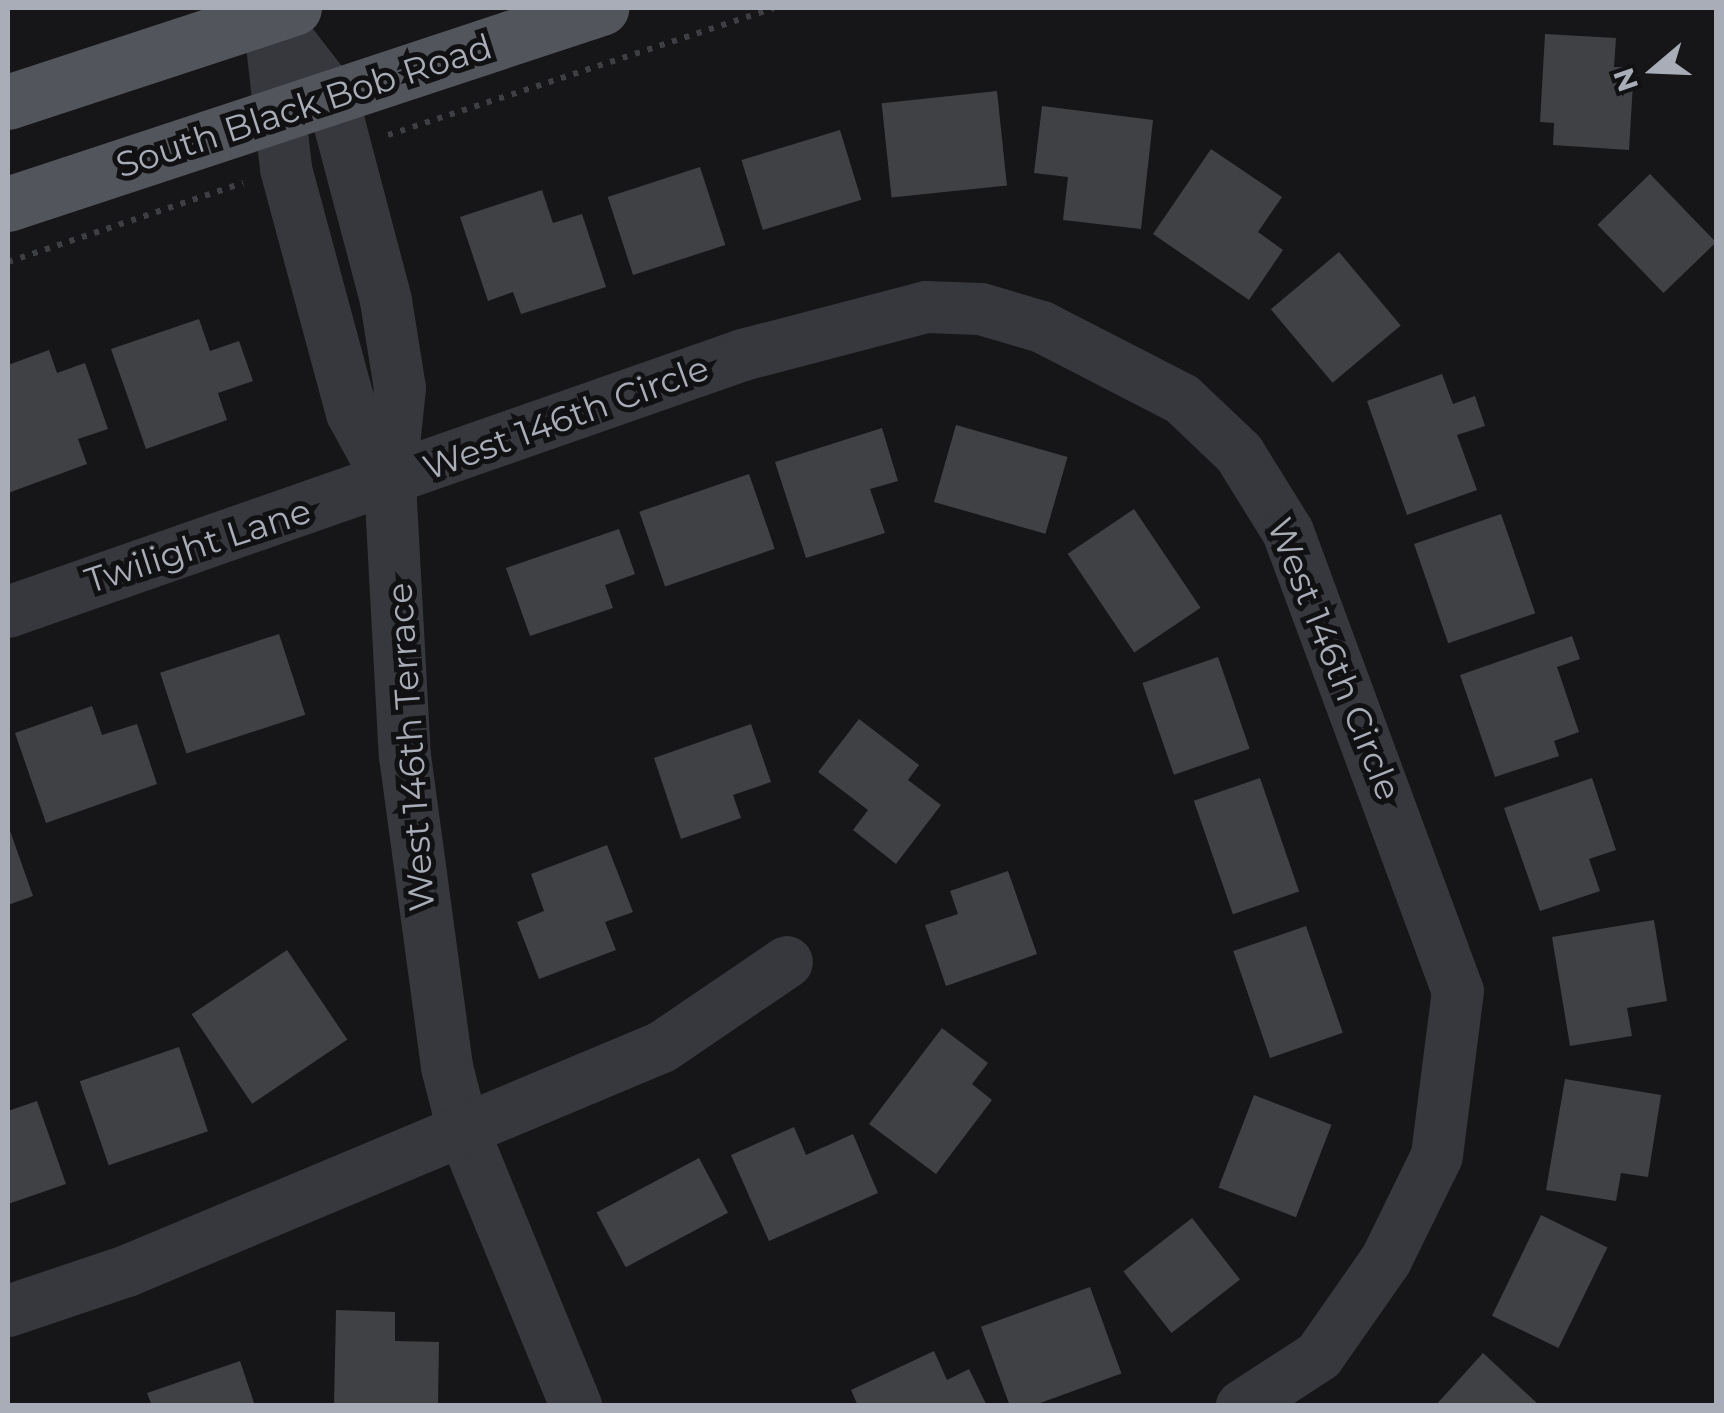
<!DOCTYPE html>
<html>
<head>
<meta charset="utf-8">
<style>
	body { margin:0 }
	#map { position:relative; width:1724px; height:1413px; overflow:hidden; background:#161618; font-family:Montserrat,sans-serif }
	div>[style] { position:absolute }
	[style*='--x'] { left:calc(var(--x)*1px); top:calc(var(--y)*1px); width:calc(var(--w)*1px); rotate:calc(var(--a)*1deg) }
	.building>* { inset:0; background:#404145; transform-origin:0 0 }
	.path>* { height:6px; margin-top:-3px; transform-origin:0; background:repeating-linear-gradient(90deg,#3d3f44 0 5px,transparent 0 13px) }
	.minor>* { height:52px; margin:-26px; padding:0 26px; transform-origin:26px; border-radius:26px; background:#37383d }
	.major>* { height:55px; margin:-27.5px; padding:0 27.5px; transform-origin:27.5px; border-radius:27.5px; background:#53555c }
	span { translate:-50% -50%; white-space:nowrap; text-align:center; line-height:1.15; -webkit-text-stroke:10px #111113; paint-order:stroke }
	.street-label { font-size:35px; color:#a8adb8 }
	.frame { position:absolute; inset:0; border:10px solid #a8adb8; pointer-events:none }
	.north { position:absolute; left:1604px; top:20px; width:100px; height:100px; -webkit-text-stroke:8px #111113; paint-order:stroke; rotate:251deg; font-size:28px; font-weight:700; line-height:40px; text-align:center; color:#a8adb8 }
	.north::after { content:''; display:block; margin:auto; width:35px; height:45px; background:#a8adb8; clip-path:polygon(50% 0,100% 100%,50% 72%,0 100%) }
</style>
</head>
<body>
<div id="map">
	<div class="building">
		<div style="clip-path:polygon(1545px 34px,1616px 38px,1614px 67px,1634px 67px,1629px 150px,1553px 145px,1554px 123px,1540px 122px)"></div>
		<div style="left:997px;top:91px;width:95px;height:116px;rotate:84deg"></div>
		<div style="clip-path:polygon(1042px 106px,1153px 120px,1141px 229px,1063px 220px,1068px 177px,1034px 173px)"></div>
		<div style="left:840px;top:130px;width:73px;height:103px;rotate:73deg"></div>
		<div style="clip-path:polygon(1211px 149px,1282px 197px,1258px 232px,1283px 250px,1249px 300px,1153px 234px)"></div>
		<div style="left:700px;top:167px;width:82px;height:97px;rotate:72deg"></div>
		<div style="left:1650px;top:174px;width:95px;height:73px;rotate:46deg"></div>
		<div style="clip-path:polygon(542px 190px,553px 223px,582px 214px,606px 287px,521px 314px,513px 292px,488px 301px,460px 217px)"></div>
		<div style="left:1339px;top:252px;width:96px;height:89px;rotate:50deg"></div>
		<div style="clip-path:polygon(199px 319px,210px 351px,239px 341px,253px 381px,218px 393px,227px 420px,146px 449px,111px 349px)"></div>
		<div style="clip-path:polygon(49px 350px,57px 373px,85px 363px,108px 429px,78px 439px,87px 464px,8px 493px,8px 365px)"></div>
		<div style="clip-path:polygon(1442px 374px,1453px 404px,1475px 396px,1485px 426px,1457px 435px,1477px 490px,1407px 515px,1367px 401px)"></div>
		<div style="left:956px;top:425px;width:116px;height:80px;rotate:16deg"></div>
		<div style="clip-path:polygon(882px 428px,898px 481px,870px 489px,885px 533px,806px 558px,775px 462px)"></div>
		<div style="left:749px;top:474px;width:79px;height:116px;rotate:71deg"></div>
		<div style="left:1134px;top:509px;width:119px;height:80px;rotate:56deg"></div>
		<div style="left:1501px;top:514px;width:105px;height:92px;rotate:71deg"></div>
		<div style="clip-path:polygon(619px 529px,635px 574px,605px 585px,613px 608px,530px 636px,506px 568px)"></div>
		<div style="left:279px;top:634px;width:85px;height:125px;rotate:72deg"></div>
		<div style="clip-path:polygon(1572px 636px,1580px 659px,1557px 667px,1579px 732px,1554px 741px,1559px 756px,1495px 777px,1460px 675px)"></div>
		<div style="left:1218px;top:657px;width:97px;height:80px;rotate:71deg"></div>
		<div style="clip-path:polygon(92px 706px,102px 735px,137px 724px,157px 784px,46px 823px,15px 733px)"></div>
		<div style="clip-path:polygon(859px 719px,919px 765px,908px 780px,941px 805px,896px 864px,853px 830px,868px 810px,818px 772px)"></div>
		<div style="clip-path:polygon(751px 724px,771px 782px,733px 795px,741px 818px,681px 839px,654px 758px)"></div>
		<div style="left:1260px;top:778px;width:120px;height:70px;rotate:71deg"></div>
		<div style="clip-path:polygon(1592px 778px,1616px 850px,1589px 859px,1600px 891px,1540px 911px,1504px 808px)"></div>
		<div style="clip-path:polygon(8px 825px,33px 896px,8px 905px)"></div>
		<div style="clip-path:polygon(607px 845px,633px 912px,605px 922px,616px 950px,539px 979px,517px 922px,544px 911px,531px 874px)"></div>
		<div style="clip-path:polygon(1008px 871px,1037px 954px,946px 986px,925px 925px,958px 914px,950px 891px)"></div>
		<div style="clip-path:polygon(1654px 920px,1667px 1001px,1627px 1008px,1632px 1036px,1570px 1046px,1552px 937px)"></div>
		<div style="left:1306px;top:926px;width:113px;height:77px;rotate:71deg"></div>
		<div style="left:287px;top:950px;width:108px;height:115px;rotate:56deg"></div>
		<div style="clip-path:polygon(942px 1028px,988px 1063px,972px 1084px,992px 1100px,936px 1174px,869px 1124px)"></div>
		<div style="left:179px;top:1047px;width:89px;height:105px;rotate:71deg"></div>
		<div style="clip-path:polygon(1565px 1079px,1661px 1095px,1648px 1177px,1621px 1173px,1616px 1201px,1546px 1190px)"></div>
		<div style="left:1254px;top:1095px;width:83px;height:99px;rotate:21deg"></div>
		<div style="clip-path:polygon(37px 1101px,66px 1184px,8px 1204px,8px 1111px)"></div>
		<div style="clip-path:polygon(794px 1127px,806px 1155px,853px 1134px,878px 1193px,769px 1241px,731px 1155px)"></div>
		<div style="left:699px;top:1158px;width:62px;height:116px;rotate:62deg"></div>
		<div style="left:1541px;top:1215px;width:74px;height:112px;rotate:26deg"></div>
		<div style="left:1192px;top:1218px;width:78px;height:87px;rotate:52deg"></div>
		<div style="left:1090px;top:1287px;width:92px;height:116px;rotate:70deg"></div>
		<div style="clip-path:polygon(336px 1310px,395px 1312px,395px 1341px,439px 1342px,438px 1406px,334px 1406px)"></div>
		<div style="clip-path:polygon(934px 1351px,947px 1380px,969px 1369px,987px 1406px,858px 1406px,851px 1390px)"></div>
		<div style="clip-path:polygon(1483px 1353px,1540px 1406px,1435px 1406px)"></div>
		<div style="clip-path:polygon(240px 1361px,255px 1406px,152px 1406px,147px 1393px)"></div>
	</div>
	<div class="path">
		<div style="--x:388;--y:135;--w:406;--a:-18.2"></div>
		<div style="--x:8;--y:262;--w:248;--a:-18.6"></div>
	</div>
	<div class="minor">
		<div style="--x:268;--y:10;--w:160;--a:83.5"></div>
		<div style="--x:286;--y:169;--w:253;--a:74.9"></div>
		<div style="--x:352;--y:413;--w:80;--a:61.5"></div>
		<div style="--x:270;--y:16;--w:101;--a:52.2"></div>
		<div style="--x:332;--y:96;--w:212;--a:75.2"></div>
		<div style="--x:386;--y:301;--w:88;--a:80.9"></div>
		<div style="--x:400;--y:388;--w:96;--a:96"></div>
		<div style="--x:390;--y:483;--w:273;--a:86.9"></div>
		<div style="--x:405;--y:756;--w:314;--a:82.3"></div>
		<div style="--x:447;--y:1067;--w:65;--a:75.7"></div>
		<div style="--x:463;--y:1130;--w:298;--a:67.7"></div>
		<div style="--x:8;--y:612;--w:779;--a:-19.27"></div>
		<div style="--x:743;--y:355;--w:189;--a:-14.7"></div>
		<div style="--x:926;--y:307;--w:55;--a:2.1"></div>
		<div style="--x:981;--y:309;--w:64;--a:16.4"></div>
		<div style="--x:1042;--y:327;--w:157;--a:27.2"></div>
		<div style="--x:1182;--y:399;--w:79;--a:43.5"></div>
		<div style="--x:1239;--y:453;--w:93;--a:58.2"></div>
		<div style="--x:1288;--y:532;--w:489;--a:69.7"></div>
		<div style="--x:1458;--y:991;--w:166;--a:97.3"></div>
		<div style="--x:1437;--y:1156;--w:116;--a:116.1"></div>
		<div style="--x:1386;--y:1260;--w:117;--a:124.9"></div>
		<div style="--x:1319;--y:1356;--w:92;--a:147"></div>
		<div style="--x:8;--y:1311;--w:126;--a:-18.6"></div>
		<div style="--x:127;--y:1271;--w:580;--a:-22.72"></div>
		<div style="--x:662;--y:1047;--w:151;--a:-34.2"></div>
	</div>
	<div class="major">
		<div style="--x:8;--y:102;--w:301;--a:-18.2"></div>
		<div style="--x:8;--y:204;--w:625;--a:-18.29"></div>
	</div>
	<div class="street-label">
		<span style="left:304px;top:106px;rotate:-18deg">South Black Bob Road</span>
		<span style="left:566px;top:418px;rotate:-20deg">West 146th Circle</span>
		<span style="left:198px;top:546px;rotate:-18deg">Twilight Lane</span>
		<span style="left:1334px;top:659px;rotate:68deg">West 146th Circle</span>
		<span style="left:411px;top:747px;rotate:-94deg">West 146th Terrace</span>
	</div>
	<div class="frame"></div>
	<div class="north">N</div>
</div>
</body>
</html>
